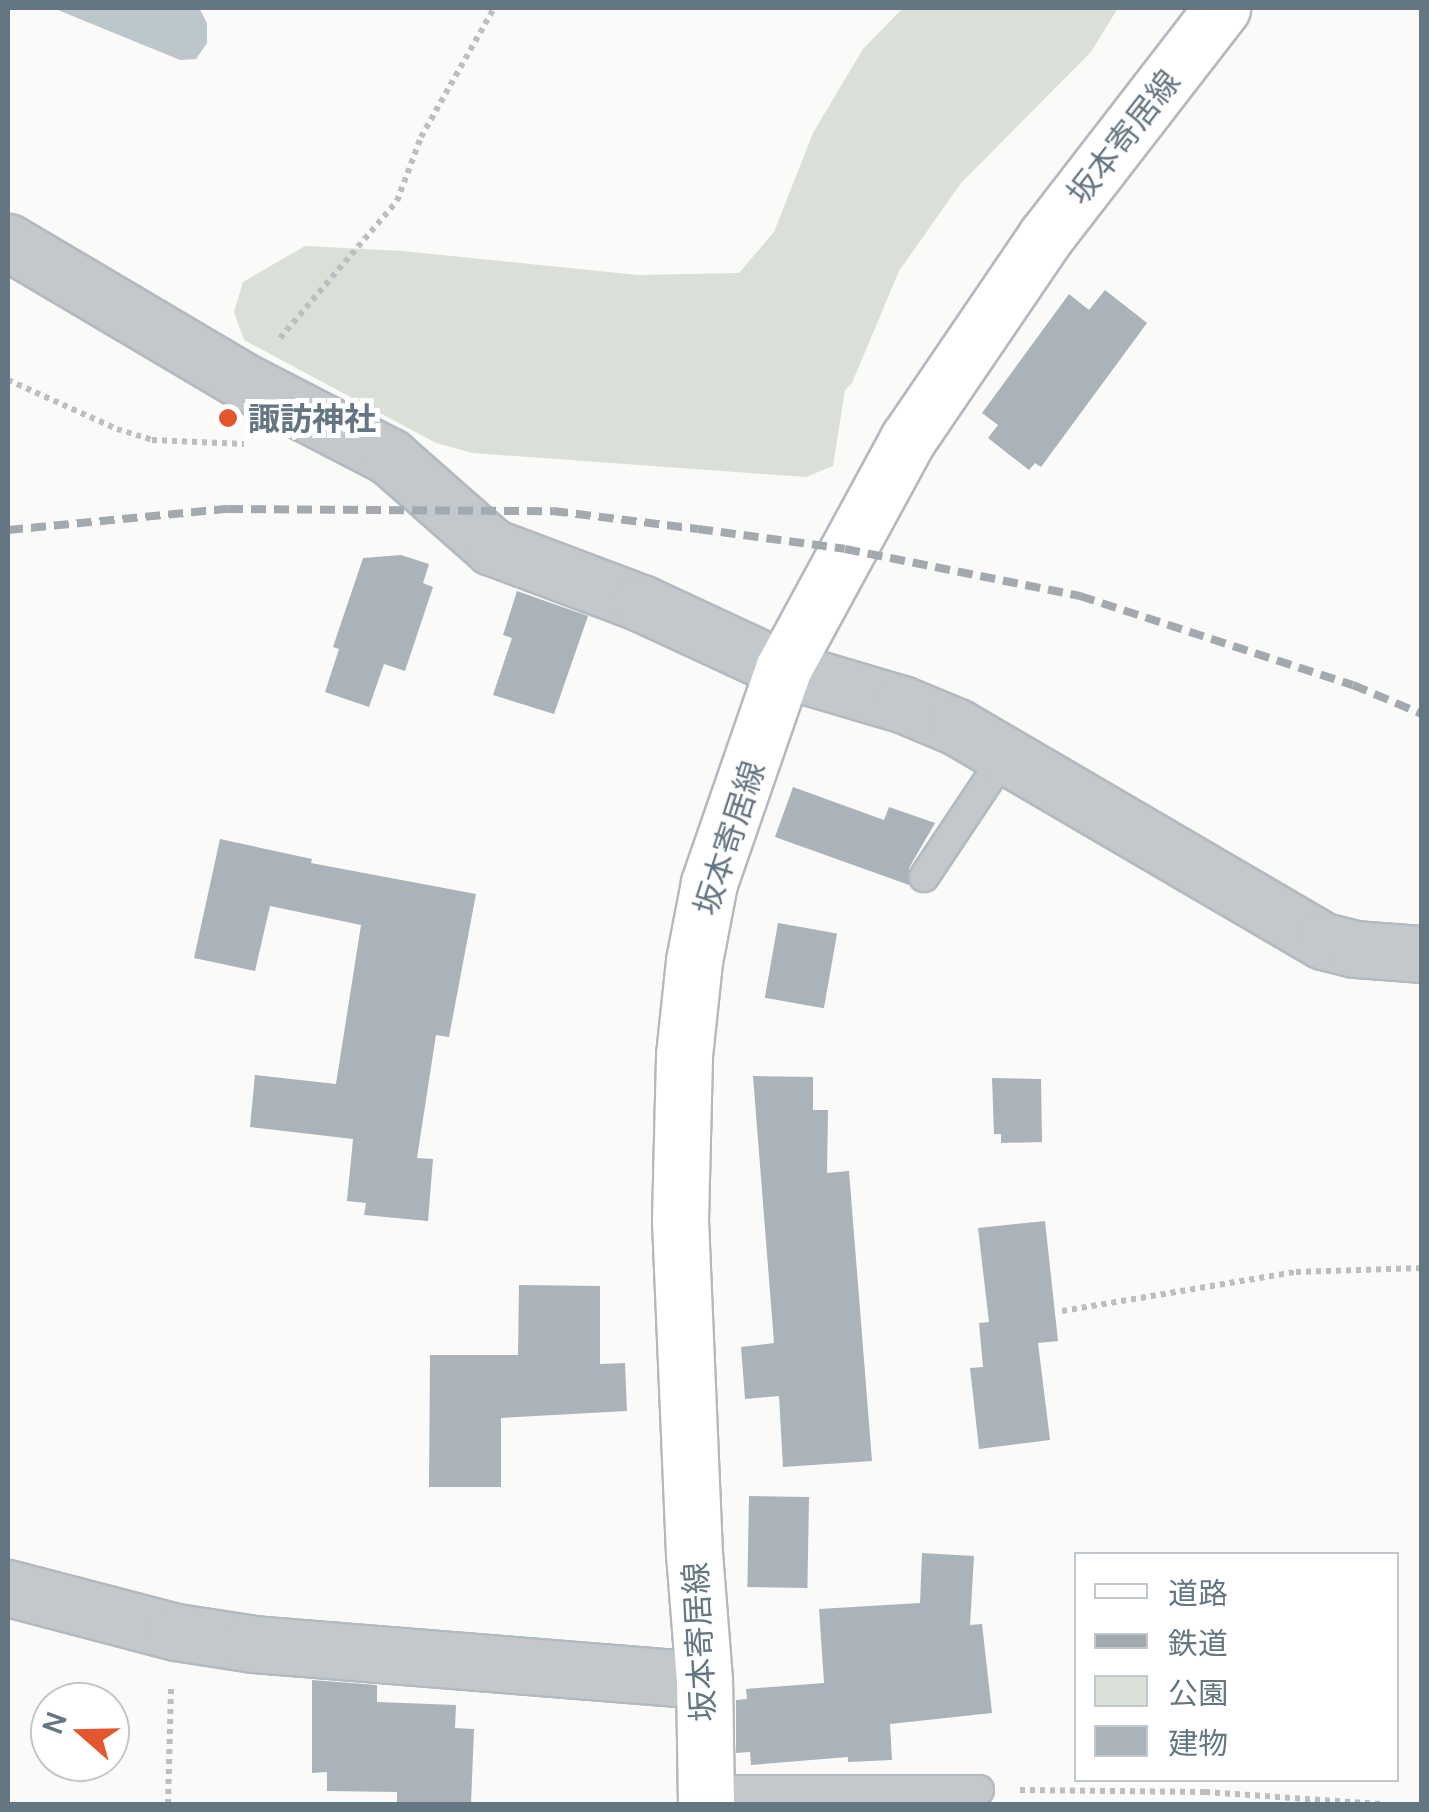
<!DOCTYPE html>
<html>
<head>
<meta charset="utf-8">
<style>
	body { margin:0 }
	#map { position:relative; width:1429px; height:1812px; overflow:hidden; background:#fafaf8; font-family:Manrope,"Noto Sans JP",sans-serif }
	div>[style] { position:absolute }
	[style*='--x'] { left:calc(var(--x)*1px); top:calc(var(--y)*1px); width:calc(var(--w)*1px); rotate:calc(var(--a)*1deg) }
	.green>* { inset:0; background:#dadfd7 }
	.water>* { inset:0; background:#bbc7cb }
	.building>* { inset:0; background:#aab3b9; transform-origin:0 0 }
	.path>* { height:6px; margin-top:-3px; transform-origin:0; background:repeating-linear-gradient(90deg,#bbbfc2 0 5px,transparent 0 10px) }
	.roads { filter:drop-shadow(2px 0 #b3babf) drop-shadow(-2px 0 #b3babf) drop-shadow(0 2px #b3babf) drop-shadow(0 -2px #b3babf) }
	.lane>* { height:28px; margin:-14px; padding:0 14px; transform-origin:14px; border-radius:14px; background:#c3c8cc }
	.street>* { height:55px; margin:-27.5px; padding:0 27.5px; transform-origin:27.5px; border-radius:27.5px; background:#c3c8cc }
	.secondary>* { height:55px; margin:-27.5px; padding:0 27.5px; transform-origin:27.5px; border-radius:27.5px; background:#fff }
	.rail>* { height:8px; margin-top:-4px; transform-origin:0; background:repeating-linear-gradient(90deg,#a2aab0 0 15px,transparent 0 23px) }
	.dots>* { width:28px; height:28px; translate:-50% -50%; box-sizing:border-box; border:5px solid #fff; border-radius:50% }
	span { translate:-50% -50%; white-space:nowrap; text-align:center; line-height:1.15; -webkit-text-stroke:10px #fff; paint-order:stroke }
	.street-label { font-size:32px; color:#657683 }
	.poi-label { font-size:32px; color:#657683; font-weight:700 }
	.left { translate:0 -50%; text-align:left }
	.frame { position:absolute; inset:0; border:10px solid #657683; pointer-events:none }
	.legend { position:absolute; left:1074px; top:1552px; width:325px; height:230px; box-sizing:border-box; background:#fff; border:2px solid #c1c8cd; margin:0; padding:12px 18px; list-style:none; font-size:30px; color:#657683 }
	.legend li { display:flex; align-items:center; gap:20px; height:50px }
	.legend b { width:50px; border:2px solid #c1c8cd }
	.north { position:absolute; left:30px; top:1682px; width:100px; height:100px; box-sizing:border-box; background:#fff; border:2px solid #c1c8cd; border-radius:50%; rotate:290deg; font-size:28px; font-weight:700; line-height:40px; text-align:center; color:#657683 }
	.north::after { content:''; display:block; margin:auto; width:35px; height:45px; background:#e4572e; clip-path:polygon(50% 0,100% 100%,50% 72%,0 100%) }
</style>
</head>
<body>
<div id="map">
	<div class="green">
		<div style="clip-path:polygon(903px 8px,1118px 8px,1091px 52px,961px 183px,899px 271px,852px 383px,845px 390px,833px 466px,806px 477px,473px 453px,436px 443px,244px 340px,234px 312px,243px 282px,305px 246px,403px 251px,638px 275px,739px 273px,774px 232px,813px 133px,863px 49px)"></div>
	</div>
	<div class="water">
		<div style="clip-path:polygon(53px 8px,199px 8px,207px 23px,207px 43px,196px 59px,180px 60px)"></div>
	</div>
	<div class="building">
		<div style="clip-path:polygon(1105px 290px,1147px 323px,1041px 467px,1035px 463px,1029px 470px,988px 438px,998px 425px,982px 413px,1069px 294px,1089px 310px)"></div>
		<div style="clip-path:polygon(401px 555px,429px 564px,423px 583px,433px 587px,405px 671px,384px 664px,369px 707px,325px 692px,339px 649px,333px 647px,363px 558px)"></div>
		<div style="clip-path:polygon(517px 591px,588px 616px,554px 714px,493px 695px,512px 638px,503px 635px)"></div>
		<div style="clip-path:polygon(793px 787px,884px 820px,889px 807px,935px 823px,909px 868px,909px 885px,775px 837px)"></div>
		<div style="clip-path:polygon(220px 839px,312px 859px,311px 863px,476px 894px,449px 1037px,436px 1035px,417px 1158px,433px 1159px,428px 1221px,364px 1215px,366px 1203px,347px 1201px,353px 1139px,250px 1127px,255px 1075px,336px 1084px,361px 925px,270px 906px,255px 971px,194px 958px)"></div>
		<div style="left:778px;top:923px;width:60px;height:76px;rotate:10deg"></div>
		<div style="clip-path:polygon(753px 1076px,813px 1077px,813px 1110px,828px 1110px,827px 1173px,849px 1171px,872px 1461px,783px 1467px,779px 1396px,745px 1399px,741px 1347px,774px 1343px)"></div>
		<div style="clip-path:polygon(992px 1078px,1041px 1079px,1042px 1142px,1001px 1143px,1001px 1134px,994px 1134px)"></div>
		<div style="clip-path:polygon(1045px 1221px,1058px 1341px,1038px 1343px,1050px 1440px,979px 1449px,970px 1368px,983px 1367px,979px 1323px,989px 1322px,978px 1228px)"></div>
		<div style="clip-path:polygon(519px 1285px,600px 1286px,600px 1364px,625px 1363px,627px 1411px,501px 1418px,501px 1487px,429px 1487px,430px 1355px,518px 1355px)"></div>
		<div style="left:749px;top:1496px;width:60px;height:91px;rotate:1deg"></div>
		<div style="clip-path:polygon(922px 1553px,974px 1556px,970px 1625px,982px 1624px,992px 1713px,890px 1724px,892px 1760px,848px 1762px,848px 1757px,751px 1765px,750px 1752px,736px 1753px,736px 1700px,747px 1699px,746px 1689px,824px 1683px,819px 1609px,920px 1603px)"></div>
		<div style="clip-path:polygon(312px 1680px,377px 1685px,377px 1702px,456px 1705px,455px 1728px,474px 1729px,471px 1804px,397px 1804px,397px 1792px,327px 1791px,327px 1772px,312px 1773px)"></div>
	</div>
	<div class="path">
		<div style="--x:280;--y:338;--w:180;--a:-49.5"></div>
		<div style="--x:397;--y:201;--w:68;--a:-69.4"></div>
		<div style="--x:421;--y:137;--w:148;--a:-60.5"></div>
		<div style="--x:8;--y:380;--w:120;--a:24.2"></div>
		<div style="--x:117;--y:429;--w:37;--a:17"></div>
		<div style="--x:152;--y:440;--w:92;--a:2.5"></div>
		<div style="--x:1062;--y:1311;--w:237;--a:-9.5"></div>
		<div style="--x:1296;--y:1272;--w:126;--a:-1.8"></div>
		<div style="--x:1020;--y:1790;--w:185;--a:0.6"></div>
		<div style="--x:1205;--y:1792;--w:176;--a:3.9"></div>
		<div style="--x:168;--y:1804;--w:118;--a:-88.5"></div>
	</div>
	<div class="roads">
		<div class="lane">
			<div style="--x:924;--y:877;--w:144;--a:-56.3"></div>
			<div style="--x:706;--y:1790;--w:273;--a:0"></div>
		</div>
		<div class="street">
			<div style="--x:8;--y:242;--w:273;--a:30.6"></div>
			<div style="--x:243;--y:381;--w:165;--a:27.3"></div>
			<div style="--x:390;--y:457;--w:136;--a:41.4"></div>
			<div style="--x:492;--y:547;--w:159;--a:20.6"></div>
			<div style="--x:641;--y:603;--w:157;--a:24.9"></div>
			<div style="--x:783;--y:669;--w:124;--a:16.4"></div>
			<div style="--x:902;--y:704;--w:60;--a:22.7"></div>
			<div style="--x:957;--y:727;--w:424;--a:30.3"></div>
			<div style="--x:1323;--y:941;--w:33;--a:14"></div>
			<div style="--x:1355;--y:949;--w:67;--a:4.3"></div>
			<div style="--x:8;--y:1588;--w:174;--a:14.7"></div>
			<div style="--x:176;--y:1632;--w:79;--a:8.7"></div>
			<div style="--x:254;--y:1644;--w:451;--a:4.6"></div>
		</div>
		<div class="secondary">
			<div style="--x:706;--y:1804;--w:124;--a:-90.9"></div>
			<div style="--x:704;--y:1680;--w:126;--a:-94.5"></div>
			<div style="--x:694;--y:1554;--w:334;--a:-92.4"></div>
			<div style="--x:680;--y:1220;--w:165;--a:-88.6"></div>
			<div style="--x:684;--y:1055;--w:95;--a:-83.9"></div>
			<div style="--x:694;--y:961;--w:79;--a:-79.1"></div>
			<div style="--x:709;--y:883;--w:226;--a:-70.9"></div>
			<div style="--x:783;--y:669;--w:262;--a:-61.5"></div>
			<div style="--x:908;--y:439;--w:245;--a:-55.8"></div>
			<div style="--x:1046;--y:236;--w:288;--a:-52.3"></div>
		</div>
	</div>
	<div class="rail">
		<div style="--x:8;--y:530;--w:221;--a:-5.5"></div>
		<div style="--x:228;--y:509;--w:325;--a:0.4"></div>
		<div style="--x:553;--y:511;--w:146;--a:7.1"></div>
		<div style="--x:698;--y:529;--w:148;--a:7.7"></div>
		<div style="--x:845;--y:549;--w:240;--a:11.3"></div>
		<div style="--x:1080;--y:596;--w:287;--a:18.1"></div>
		<div style="--x:1353;--y:685;--w:75;--a:22.8"></div>
	</div>
	<div class="dots">
		<div style="left:228px;top:418px;background:#e4572e"></div>
	</div>
	<div class="street-label">
		<span style="left:1123px;top:137px;rotate:-52deg">坂本寄居線</span>
		<span style="left:729px;top:838px;rotate:-72deg">坂本寄居線</span>
		<span style="left:699px;top:1642px;rotate:-93deg">坂本寄居線</span>
	</div>
	<div class="poi-label">
		<span class="left" style="left:248px;top:418px">諏訪神社</span>
	</div>
	<div class="frame"></div>
	<ul class="legend">
	<li><b style="height:12px;background:#fff"></b>道路</li>
	<li><b style="height:12px;background:#a2aab0"></b>鉄道</li>
	<li><b style="height:28px;background:#dadfd7"></b>公園</li>
	<li><b style="height:28px;background:#aab3b9"></b>建物</li>
	</ul>
	<div class="north">N</div>
</div>
</body>
</html>
